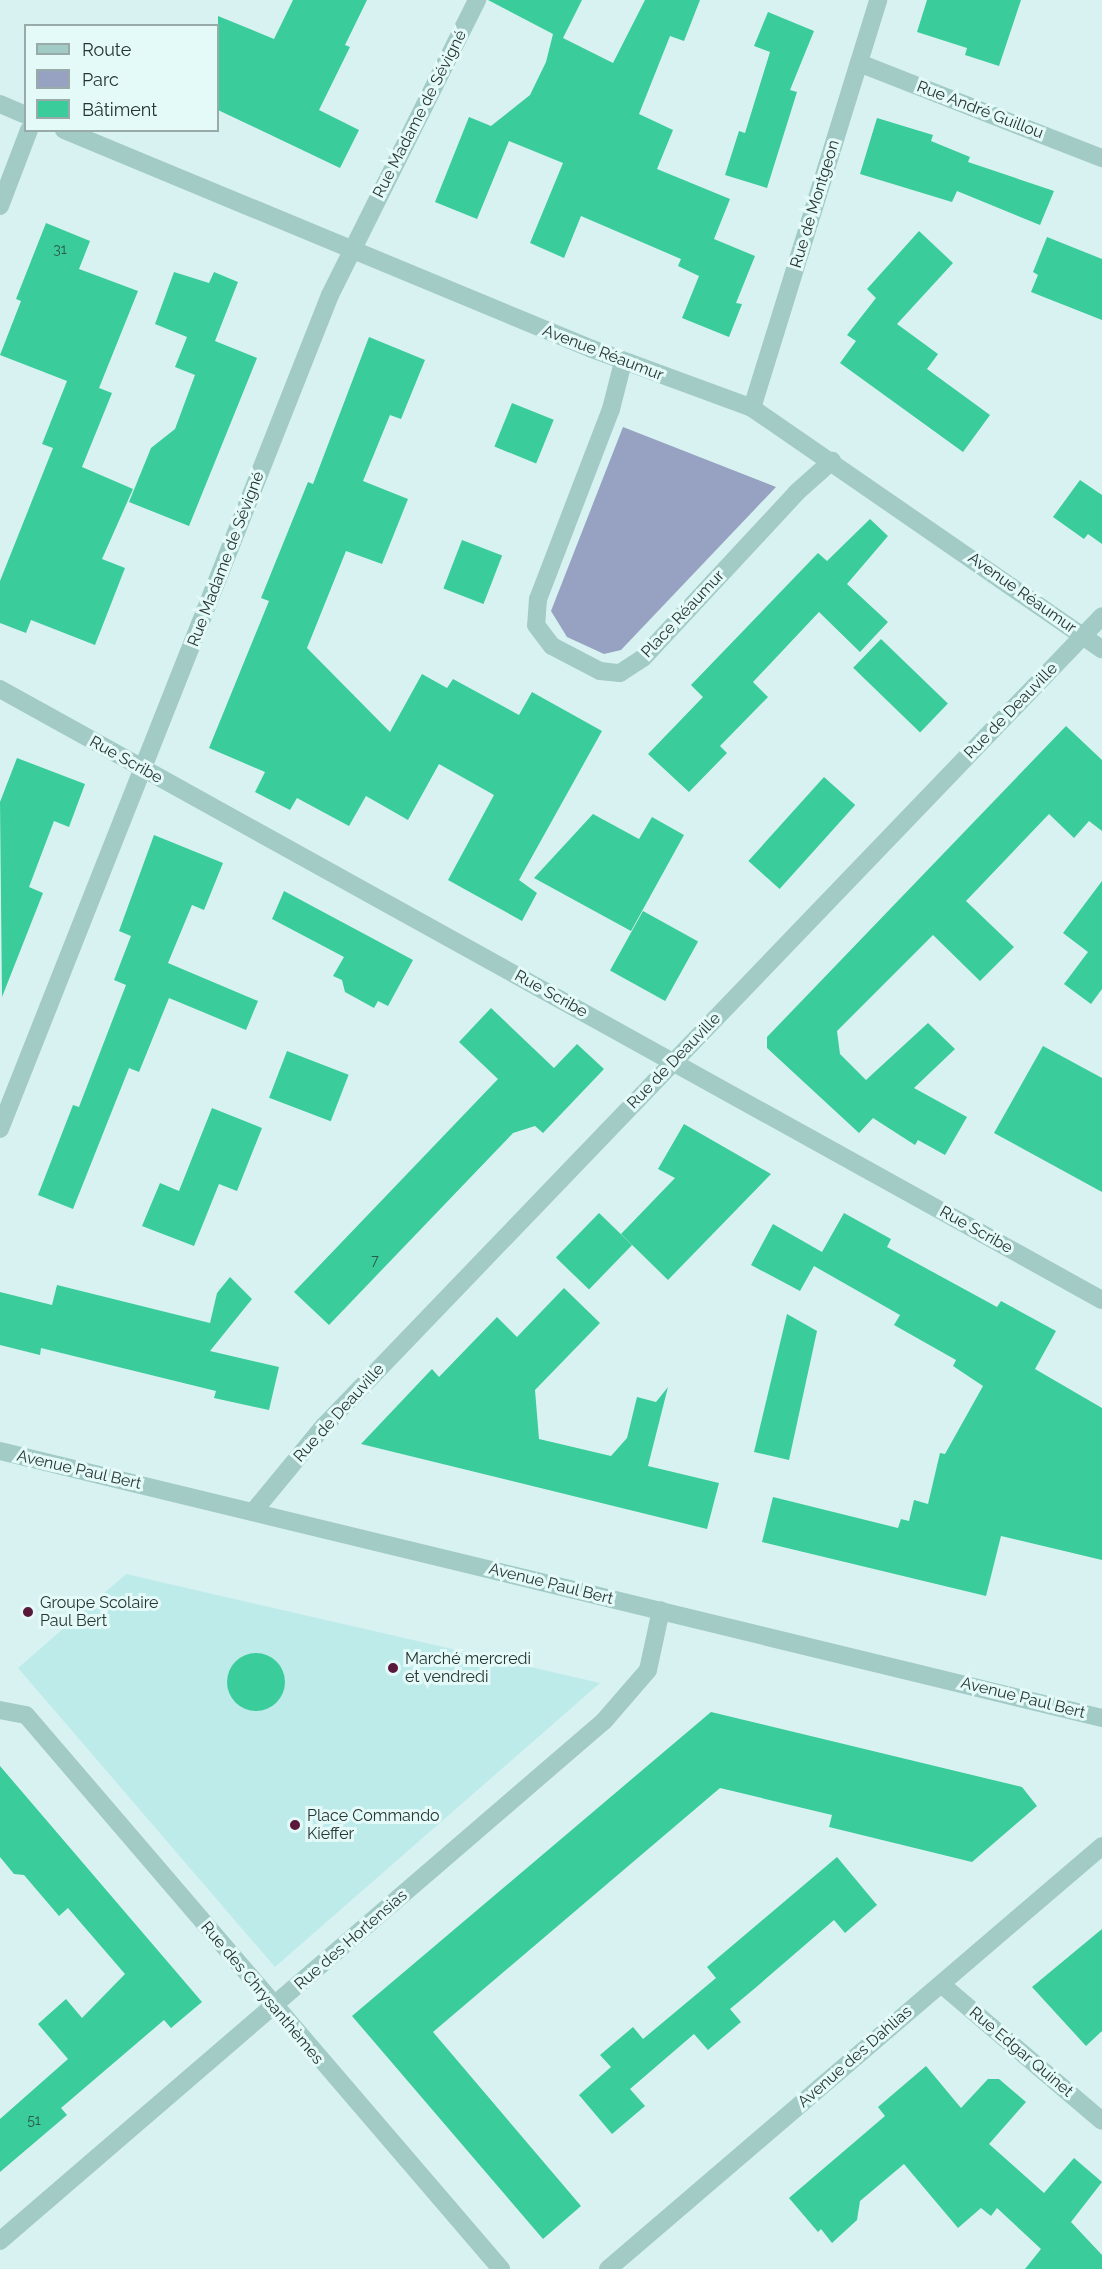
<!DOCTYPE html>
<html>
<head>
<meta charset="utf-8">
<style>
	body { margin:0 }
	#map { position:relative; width:1102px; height:2269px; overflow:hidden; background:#d8f2f1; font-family:Raleway,sans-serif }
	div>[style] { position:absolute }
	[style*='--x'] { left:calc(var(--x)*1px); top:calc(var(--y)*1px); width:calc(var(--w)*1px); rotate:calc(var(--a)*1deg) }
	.green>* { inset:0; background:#97a2c2 }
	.plaza>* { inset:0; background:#bdebea }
	.building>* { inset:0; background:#3bcc9b; transform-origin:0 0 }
	.round { border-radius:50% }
	.minor>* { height:18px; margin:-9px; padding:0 9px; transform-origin:9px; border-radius:9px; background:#a3cbc6 }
	.dots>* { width:16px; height:16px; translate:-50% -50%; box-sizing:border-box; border:3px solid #e4faf9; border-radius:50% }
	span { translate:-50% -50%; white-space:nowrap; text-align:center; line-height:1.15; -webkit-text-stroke:6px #e4faf9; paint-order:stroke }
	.number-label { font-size:14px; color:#2b5b4c }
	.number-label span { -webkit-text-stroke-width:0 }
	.street-label { font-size:16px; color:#263531 }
	.poi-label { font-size:16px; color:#263531 }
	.left { translate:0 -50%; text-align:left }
	.legend { position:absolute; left:24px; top:24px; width:195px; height:108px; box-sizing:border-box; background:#e4faf9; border:2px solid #98aba9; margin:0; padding:8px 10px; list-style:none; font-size:18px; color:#263531 }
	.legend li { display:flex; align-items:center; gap:12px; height:30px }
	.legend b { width:30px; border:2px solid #98aba9 }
</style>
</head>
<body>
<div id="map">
	<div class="green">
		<div style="clip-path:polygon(623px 427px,776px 487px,621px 650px,604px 654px,567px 637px,551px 611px)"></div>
	</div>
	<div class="plaza">
		<div style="clip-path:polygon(126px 1574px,600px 1683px,275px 1967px,18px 1668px)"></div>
	</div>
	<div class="building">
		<div style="clip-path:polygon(293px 0,367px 0,345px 45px,350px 47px,319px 110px,359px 130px,340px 168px,218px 110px,218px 16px,274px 39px)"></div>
		<div style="clip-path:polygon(488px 0,582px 0,563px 38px,613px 63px,645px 0,700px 0,684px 41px,670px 36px,639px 114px,673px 130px,657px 169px,730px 199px,714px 239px,755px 256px,736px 303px,742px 304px,729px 337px,682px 318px,699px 276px,678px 266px,681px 259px,581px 216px,564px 258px,530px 243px,563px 163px,509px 141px,477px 219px,435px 202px,469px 117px,491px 126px,530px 95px,546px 62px,553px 34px)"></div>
		<div style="clip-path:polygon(927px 0,1021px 0,999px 66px,965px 55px,967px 48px,917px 32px)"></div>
		<div style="clip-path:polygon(768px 12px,814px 31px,790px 90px,797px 92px,767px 188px,725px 175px,739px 131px,745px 133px,770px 52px,754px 46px)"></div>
		<div style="clip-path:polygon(877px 118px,933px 135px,931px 141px,970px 157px,968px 162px,1054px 191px,1040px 225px,957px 191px,952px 202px,860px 174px)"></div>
		<div style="clip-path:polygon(46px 223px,90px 241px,79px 269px,138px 291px,99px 388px,112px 393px,82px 467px,133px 489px,102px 559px,125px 568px,95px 645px,31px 620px,26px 633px,0 623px,0 581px,53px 448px,42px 444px,67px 381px,0 355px,21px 301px,16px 299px)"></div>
		<div style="clip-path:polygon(919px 231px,953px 263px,897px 324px,938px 354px,927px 369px,990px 415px,963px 452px,840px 363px,856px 341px,847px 335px,876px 298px,867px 289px)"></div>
		<div style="clip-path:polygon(1047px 237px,1102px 259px,1102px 320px,1031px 292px,1038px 275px,1033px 272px)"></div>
		<div style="clip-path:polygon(174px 272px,209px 283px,214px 272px,238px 282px,215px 341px,257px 358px,189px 526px,129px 502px,151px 448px,175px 429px,195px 375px,175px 367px,187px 337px,155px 324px)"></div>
		<div style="clip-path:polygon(369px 337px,425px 360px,401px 419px,390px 415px,363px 481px,408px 499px,382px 564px,346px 551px,307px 648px,390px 732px,422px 674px,447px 688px,453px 679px,519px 715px,532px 692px,602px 731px,519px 880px,537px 893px,522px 921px,448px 880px,494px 795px,439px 764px,408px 820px,366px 796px,349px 826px,297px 798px,290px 810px,255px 792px,265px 772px,209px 748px,269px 601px,261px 598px,308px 482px,313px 484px)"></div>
		<div style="left:512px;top:403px;width:45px;height:47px;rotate:22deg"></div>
		<div style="clip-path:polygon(1080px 480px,1102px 495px,1102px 544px,1088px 534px,1084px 539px,1053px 517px)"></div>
		<div style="clip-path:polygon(870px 519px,888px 536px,847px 584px,888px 622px,860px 652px,819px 612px,753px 682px,768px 697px,720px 746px,727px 753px,689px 792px,648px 754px,703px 697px,691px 685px,818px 553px,827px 561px)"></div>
		<div style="left:462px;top:540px;width:43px;height:52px;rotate:21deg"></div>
		<div style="left:881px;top:639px;width:93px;height:40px;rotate:44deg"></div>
		<div style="clip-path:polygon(1066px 726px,1102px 760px,1102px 831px,1089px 821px,1074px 838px,1049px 814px,966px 901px,1014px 947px,980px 981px,933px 935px,837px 1031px,840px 1054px,866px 1080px,928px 1023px,955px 1049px,914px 1088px,967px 1117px,945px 1155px,918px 1140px,915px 1145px,873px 1118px,859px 1133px,767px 1048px,767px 1037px)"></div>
		<div style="clip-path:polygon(17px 758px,85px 784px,69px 827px,54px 821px,29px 887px,43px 893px,2px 997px,0 802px)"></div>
		<div style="left:824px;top:777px;width:42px;height:113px;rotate:42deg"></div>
		<div style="clip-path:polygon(593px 814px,639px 839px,652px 817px,684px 835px,631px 931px,534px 878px)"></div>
		<div style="clip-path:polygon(154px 835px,223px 863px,204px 910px,192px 905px,168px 963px,258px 1001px,246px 1030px,169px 998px,139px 1072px,129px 1068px,73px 1209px,38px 1195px,73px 1105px,79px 1107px,126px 985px,114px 980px,131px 936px,119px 931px)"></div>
		<div style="clip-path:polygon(1102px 881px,1102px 989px,1091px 1004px,1064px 984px,1088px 952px,1063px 933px)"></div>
		<div style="clip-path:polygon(284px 891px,413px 960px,388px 1006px,378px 1001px,374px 1008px,345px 992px,342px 980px,333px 976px,344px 957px,272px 919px)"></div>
		<div style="left:643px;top:911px;width:63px;height:68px;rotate:29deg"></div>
		<div style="clip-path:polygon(491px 1008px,554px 1068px,577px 1044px,604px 1069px,543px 1133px,535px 1126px,513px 1133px,329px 1325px,294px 1292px,498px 1079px,459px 1042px)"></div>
		<div style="clip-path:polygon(1043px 1046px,1102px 1078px,1102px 1192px,994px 1133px)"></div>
		<div style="left:287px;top:1051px;width:66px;height:50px;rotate:21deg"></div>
		<div style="clip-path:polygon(212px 1108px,262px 1128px,237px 1191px,219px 1184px,194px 1246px,142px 1226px,160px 1183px,179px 1191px)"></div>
		<div style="clip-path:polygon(684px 1124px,771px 1174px,668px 1280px,621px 1234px,675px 1178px,658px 1169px)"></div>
		<div style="left:599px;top:1213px;width:46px;height:62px;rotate:44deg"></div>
		<div style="clip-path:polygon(844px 1213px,891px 1239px,887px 1247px,997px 1307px,1001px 1301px,1056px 1331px,1035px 1369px,1102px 1408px,1102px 1560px,1001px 1536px,986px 1596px,762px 1542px,773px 1497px,898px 1528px,901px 1519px,909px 1521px,914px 1500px,928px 1504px,940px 1453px,945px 1454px,983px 1386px,953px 1366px,956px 1360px,894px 1325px,900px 1315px,814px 1266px,800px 1291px,751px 1265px,773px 1224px,822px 1252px)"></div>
		<div style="clip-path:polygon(230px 1277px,252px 1299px,210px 1351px,279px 1367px,269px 1410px,214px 1398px,216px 1391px,41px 1348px,40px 1355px,0 1345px,0 1292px,52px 1305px,57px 1285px,210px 1323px,217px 1293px)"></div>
		<div style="clip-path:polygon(564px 1288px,600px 1323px,535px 1390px,539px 1439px,611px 1456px,627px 1438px,637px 1397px,656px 1402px,668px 1387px,648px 1466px,719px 1483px,707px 1529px,361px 1444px,432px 1369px,439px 1377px,497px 1317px,517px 1337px)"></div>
		<div style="clip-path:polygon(787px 1314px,817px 1331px,789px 1460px,754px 1452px)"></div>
		<div class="round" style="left:227px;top:1653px;width:58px;height:58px"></div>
		<div style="clip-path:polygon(711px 1712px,1022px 1787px,1037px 1806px,972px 1862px,829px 1827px,832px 1815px,720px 1788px,433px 2032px,581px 2206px,543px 2239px,352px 2016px)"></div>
		<div style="clip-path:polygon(0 1766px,202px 2002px,171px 2028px,164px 2020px,61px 2108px,67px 2115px,0 2172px,0 2119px,68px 2059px,38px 2024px,66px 1999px,82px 2018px,125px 1974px,68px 1908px,59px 1916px,24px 1875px,14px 1874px,0 1857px)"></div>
		<div style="clip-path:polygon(837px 1857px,877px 1905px,845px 1933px,834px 1920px,754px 1989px,730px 2009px,741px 2022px,708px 2050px,694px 2034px,630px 2089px,645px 2106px,612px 2134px,579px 2095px,611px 2067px,600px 2055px,633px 2027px,643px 2039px,716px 1978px,707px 1967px)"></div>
		<div style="clip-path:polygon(1102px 1929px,1102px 2031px,1086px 2046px,1032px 1987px)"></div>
		<div style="clip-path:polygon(926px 2066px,961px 2108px,988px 2079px,999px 2079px,1026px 2102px,989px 2144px,1044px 2193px,1074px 2158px,1102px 2182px,1071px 2222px,1102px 2255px,1102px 2269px,1025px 2269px,1041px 2249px,997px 2208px,991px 2216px,981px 2208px,958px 2228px,904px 2164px,860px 2201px,857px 2220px,832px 2243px,821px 2229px,818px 2232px,789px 2198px,885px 2116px,878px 2107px)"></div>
	</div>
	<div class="minor">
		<div style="--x:859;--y:63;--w:261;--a:21.4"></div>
		<div style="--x:0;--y:104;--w:28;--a:23"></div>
		<div style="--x:64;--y:130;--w:572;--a:22.53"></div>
		<div style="--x:592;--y:349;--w:171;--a:20.2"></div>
		<div style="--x:752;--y:408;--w:425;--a:34.6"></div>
		<div style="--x:0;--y:206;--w:81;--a:-69.1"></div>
		<div style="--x:623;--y:362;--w:49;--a:104.3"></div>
		<div style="--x:611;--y:409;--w:204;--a:111"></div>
		<div style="--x:538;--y:599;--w:26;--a:94"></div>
		<div style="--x:536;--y:625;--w:26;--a:53"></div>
		<div style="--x:552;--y:646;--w:54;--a:27.5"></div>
		<div style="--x:600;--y:671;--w:20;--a:6"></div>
		<div style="--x:620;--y:673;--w:27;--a:-33"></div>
		<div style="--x:643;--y:658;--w:226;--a:-47.1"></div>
		<div style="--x:797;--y:492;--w:47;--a:-41.5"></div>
		<div style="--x:752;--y:408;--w:427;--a:-72.8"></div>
		<div style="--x:0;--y:689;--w:1260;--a:29.01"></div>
		<div style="--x:0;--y:1129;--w:897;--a:-68.41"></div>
		<div style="--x:330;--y:295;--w:330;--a:-63.5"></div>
		<div style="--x:0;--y:1451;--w:1134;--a:13.62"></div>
		<div style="--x:253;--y:1512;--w:112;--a:-50.5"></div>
		<div style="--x:324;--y:1426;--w:1123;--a:-46.15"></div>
		<div style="--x:0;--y:1710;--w:26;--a:11"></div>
		<div style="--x:26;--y:1715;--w:730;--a:49.39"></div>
		<div style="--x:941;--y:1984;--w:211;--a:40.4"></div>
		<div style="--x:0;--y:2241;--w:797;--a:-40.73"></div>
		<div style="--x:604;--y:1721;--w:67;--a:-49.2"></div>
		<div style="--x:648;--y:1670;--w:61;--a:-77.8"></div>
		<div style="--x:608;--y:2269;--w:650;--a:-40.57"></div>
	</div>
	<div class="dots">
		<div style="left:28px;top:1612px;background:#59193a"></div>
		<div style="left:393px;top:1668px;background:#59193a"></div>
		<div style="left:295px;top:1825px;background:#59193a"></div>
	</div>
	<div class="number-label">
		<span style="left:60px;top:249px">31</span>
		<span style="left:375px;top:1260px">7</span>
		<span style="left:34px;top:2120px">51</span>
	</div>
	<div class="street-label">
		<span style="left:980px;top:110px;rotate:21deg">Rue André Guillou</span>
		<span style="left:420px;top:114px;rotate:-63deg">Rue Madame de Sévigné</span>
		<span style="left:815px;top:204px;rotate:-73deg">Rue de Montgeon</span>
		<span style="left:603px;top:353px;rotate:21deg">Avenue Réaumur</span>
		<span style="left:226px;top:559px;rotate:-69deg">Rue Madame de Sévigné</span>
		<span style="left:1022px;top:593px;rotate:35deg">Avenue Réaumur</span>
		<span style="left:683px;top:614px;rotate:-47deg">Place Réaumur</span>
		<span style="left:1011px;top:711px;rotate:-46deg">Rue de Deauville</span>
		<span style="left:126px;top:760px;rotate:29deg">Rue Scribe</span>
		<span style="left:551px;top:994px;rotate:29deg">Rue Scribe</span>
		<span style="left:674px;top:1061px;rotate:-46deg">Rue de Deauville</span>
		<span style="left:976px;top:1230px;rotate:29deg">Rue Scribe</span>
		<span style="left:339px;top:1413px;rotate:-48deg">Rue de Deauville</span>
		<span style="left:79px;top:1470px;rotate:13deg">Avenue Paul Bert</span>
		<span style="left:551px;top:1584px;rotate:14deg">Avenue Paul Bert</span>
		<span style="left:1023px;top:1698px;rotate:14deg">Avenue Paul Bert</span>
		<span style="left:351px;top:1940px;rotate:-41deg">Rue des Hortensias</span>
		<span style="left:262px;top:1993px;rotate:50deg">Rue des Chrysanthèmes</span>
		<span style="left:1021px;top:2052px;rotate:40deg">Rue Edgar Quinet</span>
		<span style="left:855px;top:2057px;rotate:-41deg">Avenue des Dahlias</span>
	</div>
	<div class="poi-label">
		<span class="left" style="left:40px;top:1612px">Groupe Scolaire<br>Paul Bert</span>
		<span class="left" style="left:405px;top:1668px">Marché mercredi<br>et vendredi</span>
		<span class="left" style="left:307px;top:1825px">Place Commando<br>Kieffer</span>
	</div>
	<ul class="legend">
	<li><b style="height:8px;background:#a3cbc6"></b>Route</li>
	<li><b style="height:16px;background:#97a2c2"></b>Parc</li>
	<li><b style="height:16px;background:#3bcc9b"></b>Bâtiment</li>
	</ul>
</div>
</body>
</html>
